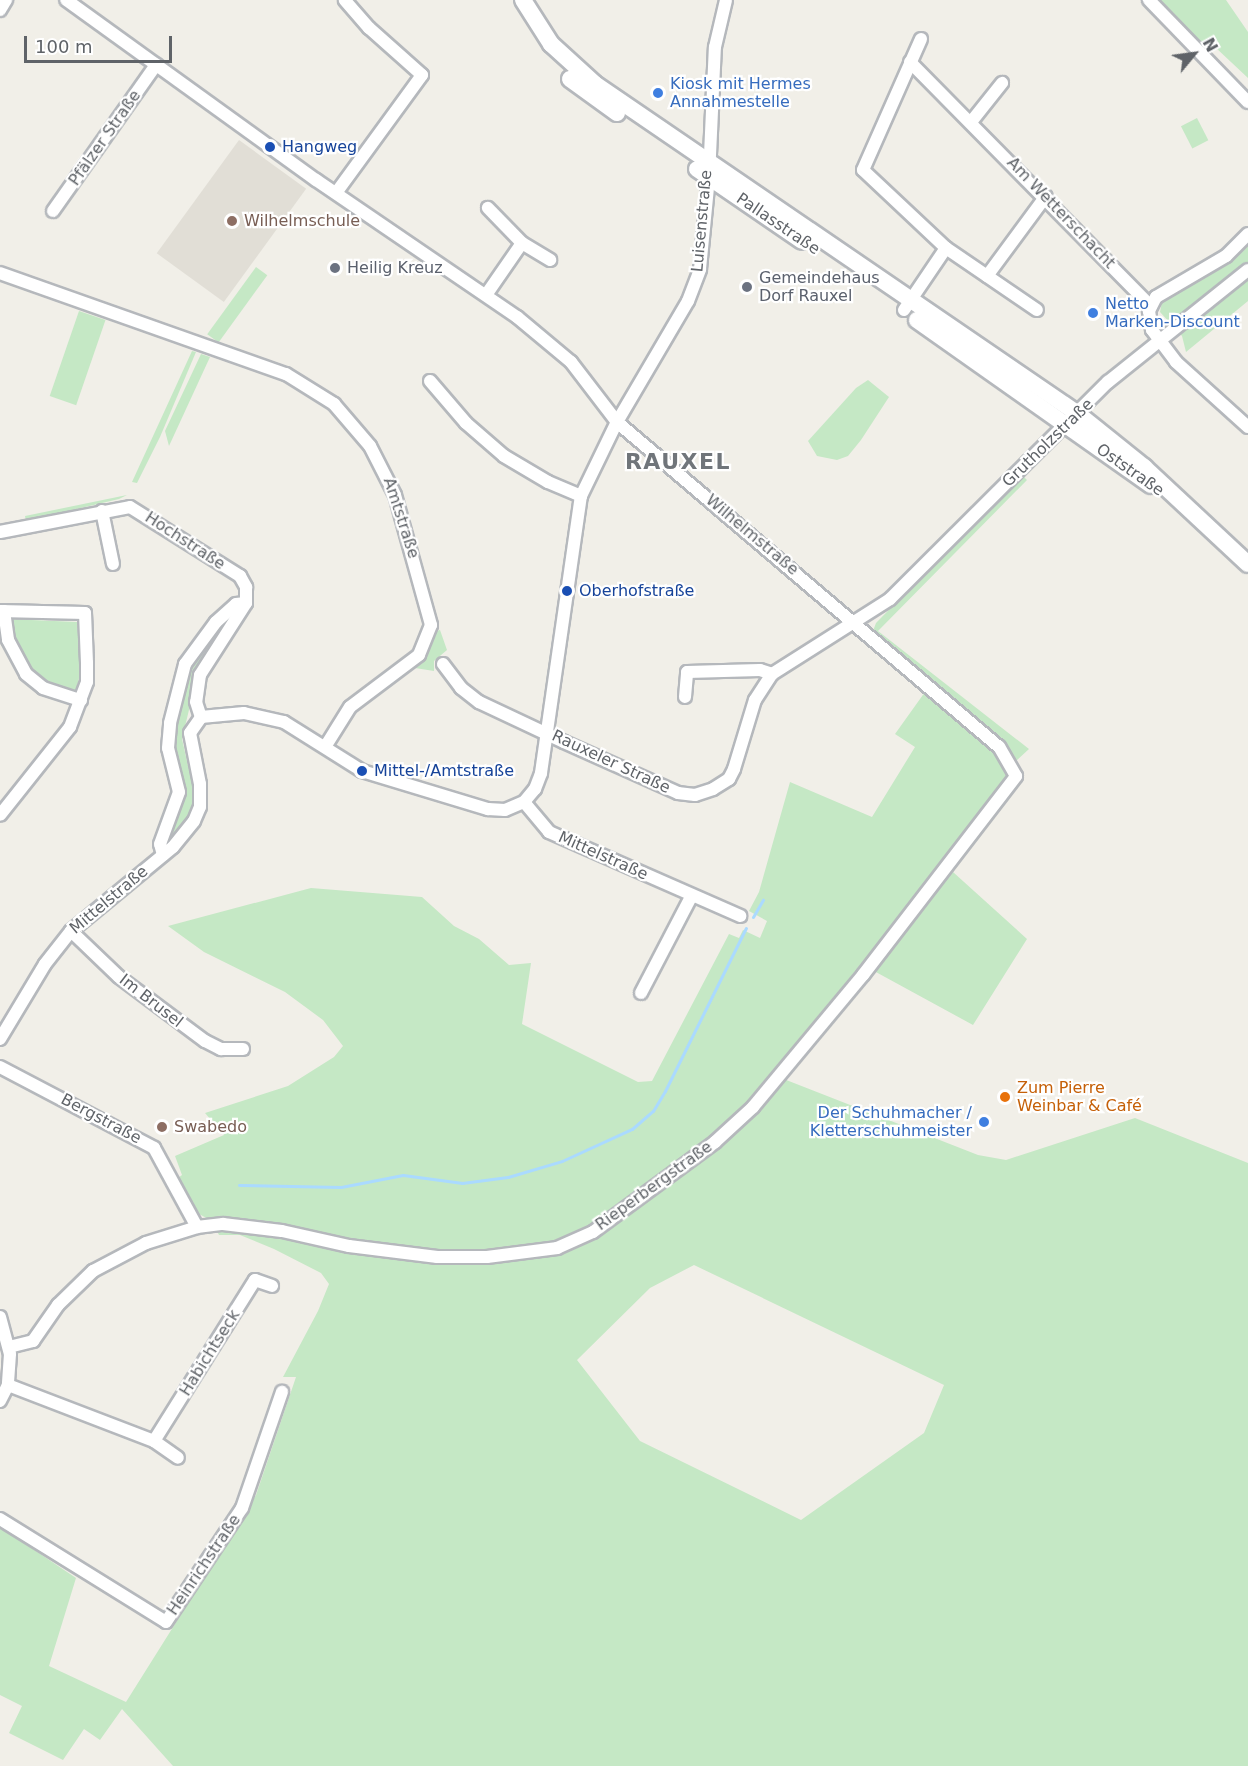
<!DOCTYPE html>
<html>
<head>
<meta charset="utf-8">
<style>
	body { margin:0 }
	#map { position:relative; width:1248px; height:1766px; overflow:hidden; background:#f1efe8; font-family:"DejaVu Sans",sans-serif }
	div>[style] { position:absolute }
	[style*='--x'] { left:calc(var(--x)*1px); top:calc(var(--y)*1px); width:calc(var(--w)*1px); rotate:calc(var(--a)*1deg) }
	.education>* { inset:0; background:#e1ded6; transform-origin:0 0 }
	.green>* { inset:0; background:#c5e8c5; transform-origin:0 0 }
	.stream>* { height:3px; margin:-1.5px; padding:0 1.5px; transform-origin:1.5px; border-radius:1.5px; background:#aadaff }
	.roads { filter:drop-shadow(2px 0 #b5b8bc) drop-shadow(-2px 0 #b5b8bc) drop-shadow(0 2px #b5b8bc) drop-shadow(0 -2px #b5b8bc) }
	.street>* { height:12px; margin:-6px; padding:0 6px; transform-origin:6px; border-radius:6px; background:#fff }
	.secondary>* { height:16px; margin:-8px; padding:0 8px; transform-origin:8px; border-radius:8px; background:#fff }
	.dots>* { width:16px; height:16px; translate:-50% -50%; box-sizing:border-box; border:3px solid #fff; border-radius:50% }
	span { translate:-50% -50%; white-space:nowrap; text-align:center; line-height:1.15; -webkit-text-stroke:4.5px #fff; paint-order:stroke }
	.shop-label { font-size:16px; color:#366cbe }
	.left { translate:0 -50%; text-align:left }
	.right { translate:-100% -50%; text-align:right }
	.street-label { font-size:16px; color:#5f6368 }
	.transit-label { font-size:16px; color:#164399 }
	.education-label { font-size:16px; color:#785e54 }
	.worship-label { font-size:16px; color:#5b616d }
	.food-label { font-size:16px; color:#c56008 }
	.district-label { font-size:22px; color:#70757a; font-weight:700; letter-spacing:1.5px }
	.north { position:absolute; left:1164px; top:24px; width:60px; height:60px; -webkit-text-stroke:4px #fff; paint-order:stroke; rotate:61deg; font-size:16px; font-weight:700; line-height:24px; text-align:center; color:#5f6368 }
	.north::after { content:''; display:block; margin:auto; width:21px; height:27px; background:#5f6368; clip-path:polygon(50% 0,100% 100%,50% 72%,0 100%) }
	.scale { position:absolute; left:24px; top:36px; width:148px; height:27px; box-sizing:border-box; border:3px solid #5f6368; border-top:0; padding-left:8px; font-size:18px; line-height:21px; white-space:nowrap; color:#5f6368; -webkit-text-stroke:4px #fff; paint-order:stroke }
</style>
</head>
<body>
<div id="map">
	<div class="education">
		<div style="left:239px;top:140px;width:83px;height:140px;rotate:36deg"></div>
	</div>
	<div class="green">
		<div style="clip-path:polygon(1156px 0,1226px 0,1248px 32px,1248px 78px,1215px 47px,1211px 51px)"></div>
		<div style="left:1197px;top:118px;width:25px;height:18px;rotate:63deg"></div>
		<div style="clip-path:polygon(1248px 243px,1248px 301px,1186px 352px,1182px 336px,1160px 312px,1162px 302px,1222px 266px)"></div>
		<div style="left:256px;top:267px;width:14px;height:83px;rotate:36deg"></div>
		<div style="left:79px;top:311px;width:28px;height:90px;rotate:19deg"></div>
		<div style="clip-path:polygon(192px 351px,196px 352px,160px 437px,137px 483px,132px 482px)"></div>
		<div style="clip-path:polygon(201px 354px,210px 357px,169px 446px,165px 431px)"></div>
		<div style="clip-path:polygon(868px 380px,889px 397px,861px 440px,848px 456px,837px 460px,817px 456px,808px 441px,856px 388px)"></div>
		<div style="clip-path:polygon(1024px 477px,1027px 480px,878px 631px,1029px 749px,1016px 761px,873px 631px,876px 623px,981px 516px)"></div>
		<div style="clip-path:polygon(127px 495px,119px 499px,26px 521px,25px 516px)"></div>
		<div style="clip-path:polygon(238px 613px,200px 664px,182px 739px,192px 783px,196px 785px,195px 809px,180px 835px,165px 846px,181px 803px,171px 742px,187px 669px,226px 618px)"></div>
		<div style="clip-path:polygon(9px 619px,77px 622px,81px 671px,76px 690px,73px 693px,39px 680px,18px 655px)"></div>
		<div style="clip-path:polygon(440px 630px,447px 650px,434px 661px,434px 671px,415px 668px,428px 654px,436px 631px)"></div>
		<div style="clip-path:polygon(evenodd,925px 692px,1001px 760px,1009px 776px,943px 863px,1027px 939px,973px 1025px,863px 965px,776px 1076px,978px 1155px,1006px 1160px,1135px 1118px,1248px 1163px,1248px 1766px,173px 1766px,122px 1709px,100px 1740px,84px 1729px,63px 1760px,9px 1733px,22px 1706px,0 1695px,0 1527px,76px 1578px,49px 1666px,126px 1702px,256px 1495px,296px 1377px,283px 1377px,318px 1311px,329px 1284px,321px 1273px,274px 1249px,240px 1235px,219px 1235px,212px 1221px,199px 1214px,188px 1197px,178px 1178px,182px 1175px,175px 1156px,224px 1135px,205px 1113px,288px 1086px,334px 1057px,343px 1046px,323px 1020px,285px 992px,204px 952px,168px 926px,311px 888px,422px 897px,454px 926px,479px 939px,509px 965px,531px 963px,522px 1024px,638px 1082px,652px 1081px,729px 934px,739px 938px,743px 930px,760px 938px,767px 921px,749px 911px,759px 892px,790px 782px,872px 817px,915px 747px,895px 734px,925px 692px,694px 1265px,944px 1385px,924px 1433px,801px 1520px,640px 1441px,577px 1360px,650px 1288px,694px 1265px)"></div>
	</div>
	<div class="stream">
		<div style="--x:753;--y:917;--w:20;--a:-60"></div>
		<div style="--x:239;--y:1185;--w:102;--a:1.1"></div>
		<div style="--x:341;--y:1187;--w:63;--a:-11"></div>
		<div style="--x:403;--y:1175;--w:60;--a:7.7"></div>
		<div style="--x:462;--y:1183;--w:46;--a:-7.4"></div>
		<div style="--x:508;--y:1177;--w:56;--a:-16.5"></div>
		<div style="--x:562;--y:1161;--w:77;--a:-24.6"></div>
		<div style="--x:632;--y:1129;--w:28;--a:-41"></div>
		<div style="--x:653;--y:1111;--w:23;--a:-59"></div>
		<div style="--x:665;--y:1091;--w:182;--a:-63.6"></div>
	</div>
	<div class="roads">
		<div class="street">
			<div style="--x:1149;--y:0;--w:142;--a:45.9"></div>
			<div style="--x:0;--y:10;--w:12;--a:-59"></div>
			<div style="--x:921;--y:39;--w:143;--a:113.9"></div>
			<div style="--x:863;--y:170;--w:114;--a:43.2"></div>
			<div style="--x:946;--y:248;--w:110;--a:34.3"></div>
			<div style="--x:910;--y:62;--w:343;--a:45.4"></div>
			<div style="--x:971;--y:122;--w:50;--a:-51.5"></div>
			<div style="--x:336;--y:193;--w:146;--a:-53.9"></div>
			<div style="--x:422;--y:75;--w:71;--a:-138.4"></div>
			<div style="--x:369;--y:28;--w:37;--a:-131"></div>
			<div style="--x:53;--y:211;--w:179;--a:-54.8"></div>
			<div style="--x:1248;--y:234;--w:31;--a:135"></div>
			<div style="--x:1226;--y:256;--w:81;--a:149.6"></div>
			<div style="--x:1156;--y:297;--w:16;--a:117"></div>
			<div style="--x:1149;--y:311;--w:19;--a:81"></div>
			<div style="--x:1152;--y:330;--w:40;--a:53"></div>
			<div style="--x:1176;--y:362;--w:97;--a:42.1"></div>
			<div style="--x:522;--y:243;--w:33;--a:31"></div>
			<div style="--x:0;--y:273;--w:303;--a:19.5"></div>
			<div style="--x:286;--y:374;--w:57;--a:32"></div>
			<div style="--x:334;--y:404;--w:55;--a:49.4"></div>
			<div style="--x:370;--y:446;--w:55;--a:63"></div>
			<div style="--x:395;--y:495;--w:135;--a:74.5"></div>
			<div style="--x:431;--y:625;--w:32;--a:112"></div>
			<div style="--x:419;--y:655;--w:86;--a:143"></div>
			<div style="--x:350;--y:707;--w:47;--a:122"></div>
			<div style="--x:987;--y:276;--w:99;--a:-53.6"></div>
			<div style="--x:486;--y:295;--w:63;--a:-55.3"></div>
			<div style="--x:522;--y:243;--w:49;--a:-134.2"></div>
			<div style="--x:904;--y:310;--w:75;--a:-55.9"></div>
			<div style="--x:430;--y:381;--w:55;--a:49.4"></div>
			<div style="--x:466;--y:423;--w:50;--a:41"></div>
			<div style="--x:504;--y:456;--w:51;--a:30.6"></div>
			<div style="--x:548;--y:482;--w:36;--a:23"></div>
			<div style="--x:102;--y:511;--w:54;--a:78.3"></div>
			<div style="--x:0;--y:532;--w:132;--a:-10.9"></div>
			<div style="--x:130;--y:507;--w:130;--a:32.1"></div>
			<div style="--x:240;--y:576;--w:13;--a:61"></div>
			<div style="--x:246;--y:587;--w:16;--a:90"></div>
			<div style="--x:246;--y:603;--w:85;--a:122.6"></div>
			<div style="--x:200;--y:675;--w:27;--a:98"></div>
			<div style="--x:196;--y:702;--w:16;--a:72"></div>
			<div style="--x:0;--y:611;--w:85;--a:1.3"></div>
			<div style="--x:85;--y:613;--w:50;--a:87.7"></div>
			<div style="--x:87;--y:663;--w:19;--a:90"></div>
			<div style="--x:87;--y:682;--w:48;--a:110.7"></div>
			<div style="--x:70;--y:727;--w:112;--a:128.5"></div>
			<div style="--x:4;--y:611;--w:29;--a:82"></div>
			<div style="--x:8;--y:640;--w:38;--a:62"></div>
			<div style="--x:26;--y:674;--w:22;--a:39"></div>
			<div style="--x:43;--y:688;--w:40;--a:18"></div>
			<div style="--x:443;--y:664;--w:30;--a:53"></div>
			<div style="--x:461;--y:688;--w:23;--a:38"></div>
			<div style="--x:479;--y:702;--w:94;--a:25.2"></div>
			<div style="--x:564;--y:742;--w:125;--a:24.1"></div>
			<div style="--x:678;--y:793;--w:17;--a:7"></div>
			<div style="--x:695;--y:795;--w:19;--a:-18"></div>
			<div style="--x:713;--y:789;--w:19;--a:-32"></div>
			<div style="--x:729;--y:779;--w:11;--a:-63"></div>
			<div style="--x:734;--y:769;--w:72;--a:-73.1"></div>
			<div style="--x:755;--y:700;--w:31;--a:-57"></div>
			<div style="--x:772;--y:674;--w:140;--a:-32.4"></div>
			<div style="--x:890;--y:599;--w:308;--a:-44.9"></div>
			<div style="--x:1108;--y:382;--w:179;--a:-38.7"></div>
			<div style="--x:685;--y:697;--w:25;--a:-85"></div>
			<div style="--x:687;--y:672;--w:73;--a:-1.6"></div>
			<div style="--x:760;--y:670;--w:13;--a:18"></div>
			<div style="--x:524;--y:802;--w:39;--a:50"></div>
			<div style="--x:549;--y:832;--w:209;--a:23.7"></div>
			<div style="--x:163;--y:855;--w:11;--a:-105"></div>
			<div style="--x:160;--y:844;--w:55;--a:-69.9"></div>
			<div style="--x:179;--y:792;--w:45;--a:-104"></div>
			<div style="--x:168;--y:748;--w:25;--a:-85"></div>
			<div style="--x:170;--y:723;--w:61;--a:-75.7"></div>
			<div style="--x:185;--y:664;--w:52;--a:-53.6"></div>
			<div style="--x:216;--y:622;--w:27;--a:-42"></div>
			<div style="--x:236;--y:604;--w:10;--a:-6"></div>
			<div style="--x:71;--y:931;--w:66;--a:43.8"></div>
			<div style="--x:119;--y:977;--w:107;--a:36.7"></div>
			<div style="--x:205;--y:1041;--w:18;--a:27"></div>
			<div style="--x:221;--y:1049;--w:22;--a:0"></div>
			<div style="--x:641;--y:993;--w:110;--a:-62.5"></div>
			<div style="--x:0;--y:1039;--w:87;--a:-59"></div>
			<div style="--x:45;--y:964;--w:42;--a:-51.8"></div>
			<div style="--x:71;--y:931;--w:132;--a:-39.5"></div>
			<div style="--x:173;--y:847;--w:33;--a:-51"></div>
			<div style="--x:194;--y:821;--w:15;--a:-67"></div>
			<div style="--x:200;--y:807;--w:23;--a:-90"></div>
			<div style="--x:200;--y:784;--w:52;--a:-101.1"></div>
			<div style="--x:190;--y:733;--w:19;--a:-55"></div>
			<div style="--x:201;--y:717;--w:43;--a:-5.3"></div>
			<div style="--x:244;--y:713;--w:41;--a:12.7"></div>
			<div style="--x:284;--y:722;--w:92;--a:32.1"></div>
			<div style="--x:362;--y:771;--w:132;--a:16.8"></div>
			<div style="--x:488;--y:809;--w:17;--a:3"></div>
			<div style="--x:505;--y:810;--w:21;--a:-23"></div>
			<div style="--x:524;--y:802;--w:17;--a:-50"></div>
			<div style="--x:535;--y:789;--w:17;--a:-69"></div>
			<div style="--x:541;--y:773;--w:280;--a:-81.8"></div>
			<div style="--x:581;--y:496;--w:82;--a:-64.1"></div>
			<div style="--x:617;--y:422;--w:140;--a:-59.6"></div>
			<div style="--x:688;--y:301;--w:34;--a:-69"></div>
			<div style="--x:700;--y:269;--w:92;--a:-84.4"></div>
			<div style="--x:709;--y:177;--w:130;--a:-87.4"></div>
			<div style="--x:715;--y:47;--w:48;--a:-76.8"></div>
			<div style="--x:0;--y:1067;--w:174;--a:27.7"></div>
			<div style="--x:154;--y:1148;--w:90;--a:61.4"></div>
			<div style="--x:0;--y:1317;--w:38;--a:75"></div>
			<div style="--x:10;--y:1354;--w:31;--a:94"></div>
			<div style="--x:8;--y:1385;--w:18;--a:117"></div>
			<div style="--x:9;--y:1347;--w:25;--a:-14"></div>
			<div style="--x:33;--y:1341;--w:44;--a:-55.2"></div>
			<div style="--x:58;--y:1305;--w:49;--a:-44.2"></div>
			<div style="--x:93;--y:1271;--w:60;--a:-27.8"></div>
			<div style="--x:146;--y:1243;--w:53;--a:-17.4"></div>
			<div style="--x:197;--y:1227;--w:26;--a:-7"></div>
			<div style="--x:223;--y:1224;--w:59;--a:6.8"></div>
			<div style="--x:282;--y:1231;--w:69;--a:12.6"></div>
			<div style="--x:349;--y:1246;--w:89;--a:7.1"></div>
			<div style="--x:437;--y:1257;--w:50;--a:0"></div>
			<div style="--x:487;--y:1257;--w:71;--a:-7.3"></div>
			<div style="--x:557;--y:1248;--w:39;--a:-24"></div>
			<div style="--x:593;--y:1232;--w:152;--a:-36.4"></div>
			<div style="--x:715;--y:1142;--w:52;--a:-42.6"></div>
			<div style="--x:753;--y:1107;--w:172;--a:-50.2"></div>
			<div style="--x:863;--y:975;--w:251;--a:-52.4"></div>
			<div style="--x:1016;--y:776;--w:34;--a:-120"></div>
			<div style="--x:999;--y:747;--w:502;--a:-139.61"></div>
			<div style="--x:617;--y:422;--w:76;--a:-127.5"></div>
			<div style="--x:571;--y:362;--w:70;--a:-140.2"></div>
			<div style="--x:517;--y:317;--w:243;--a:-145.7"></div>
			<div style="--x:316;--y:180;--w:308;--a:-144.2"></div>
			<div style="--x:8;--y:1385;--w:156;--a:21"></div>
			<div style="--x:154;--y:1441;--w:29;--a:35"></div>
			<div style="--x:154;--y:1441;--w:190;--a:-57.9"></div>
			<div style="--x:255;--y:1280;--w:18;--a:19"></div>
			<div style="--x:0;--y:1519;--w:195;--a:31.8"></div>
			<div style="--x:166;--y:1622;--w:137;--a:-56.3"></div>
			<div style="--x:242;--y:1508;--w:123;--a:-71"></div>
		</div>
		<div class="secondary">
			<div style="--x:523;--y:0;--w:52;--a:57.5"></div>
			<div style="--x:551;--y:44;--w:59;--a:42.3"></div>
			<div style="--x:595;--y:84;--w:585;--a:34.34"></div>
			<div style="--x:1078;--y:414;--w:85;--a:38.8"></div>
			<div style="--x:1144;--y:467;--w:142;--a:43"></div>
			<div style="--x:570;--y:79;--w:58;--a:35.9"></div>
			<div style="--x:697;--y:169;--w:127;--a:34.4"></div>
			<div style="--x:917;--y:320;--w:286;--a:35.2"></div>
		</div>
	</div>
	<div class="dots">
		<div style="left:658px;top:93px;background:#3f7fe0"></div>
		<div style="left:270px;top:147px;background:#1a4fb4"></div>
		<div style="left:232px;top:221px;background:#8d6e63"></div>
		<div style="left:335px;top:268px;background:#6b7280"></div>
		<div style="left:747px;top:287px;background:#6b7280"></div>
		<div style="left:1093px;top:313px;background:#3f7fe0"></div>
		<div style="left:567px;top:591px;background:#1a4fb4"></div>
		<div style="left:362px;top:771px;background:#1a4fb4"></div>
		<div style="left:1005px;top:1097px;background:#e8710a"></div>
		<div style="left:984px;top:1122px;background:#3f7fe0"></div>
		<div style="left:162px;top:1127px;background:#8d6e63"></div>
	</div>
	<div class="shop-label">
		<span class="left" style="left:670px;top:93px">Kiosk mit Hermes<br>Annahmestelle</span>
		<span class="left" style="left:1105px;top:313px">Netto<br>Marken-Discount</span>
		<span class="right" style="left:972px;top:1122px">Der Schuhmacher /<br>Kletterschuhmeister</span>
	</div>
	<div class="street-label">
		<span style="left:105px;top:138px;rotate:-55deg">Pfälzer Straße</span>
		<span style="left:1061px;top:213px;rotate:46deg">Am Wetterschacht</span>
		<span style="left:702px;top:221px;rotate:-85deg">Luisenstraße</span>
		<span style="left:778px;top:224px;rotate:34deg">Pallasstraße</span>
		<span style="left:1048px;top:443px;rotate:-44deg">Grutholzstraße</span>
		<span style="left:1130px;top:470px;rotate:35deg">Oststraße</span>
		<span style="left:401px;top:518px;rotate:72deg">Amtstraße</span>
		<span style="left:752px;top:535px;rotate:40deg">Wilhelmstraße</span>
		<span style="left:185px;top:541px;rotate:33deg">Hochstraße</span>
		<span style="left:611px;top:762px;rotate:25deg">Rauxeler Straße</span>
		<span style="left:603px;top:856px;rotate:24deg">Mittelstraße</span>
		<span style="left:109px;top:900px;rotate:-40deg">Mittelstraße</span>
		<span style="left:151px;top:1001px;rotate:38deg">Im Brusel</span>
		<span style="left:101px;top:1119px;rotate:28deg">Bergstraße</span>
		<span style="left:654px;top:1186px;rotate:-36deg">Rieperbergstraße</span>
		<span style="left:210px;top:1353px;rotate:-58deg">Habichtseck</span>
		<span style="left:204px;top:1565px;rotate:-56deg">Heinrichstraße</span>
	</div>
	<div class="transit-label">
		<span class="left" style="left:282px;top:147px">Hangweg</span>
		<span class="left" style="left:579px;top:591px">Oberhofstraße</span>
		<span class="left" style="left:374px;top:771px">Mittel-/Amtstraße</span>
	</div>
	<div class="education-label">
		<span class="left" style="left:244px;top:221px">Wilhelmschule</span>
		<span class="left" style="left:174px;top:1127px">Swabedo</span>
	</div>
	<div class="worship-label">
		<span class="left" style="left:347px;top:268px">Heilig Kreuz</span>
		<span class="left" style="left:759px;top:287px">Gemeindehaus<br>Dorf Rauxel</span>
	</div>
	<div class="food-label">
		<span class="left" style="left:1017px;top:1097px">Zum Pierre<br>Weinbar &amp; Café</span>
	</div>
	<div class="district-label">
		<span style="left:678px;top:462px">RAUXEL</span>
	</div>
	<div class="north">N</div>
	<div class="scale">100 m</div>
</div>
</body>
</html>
